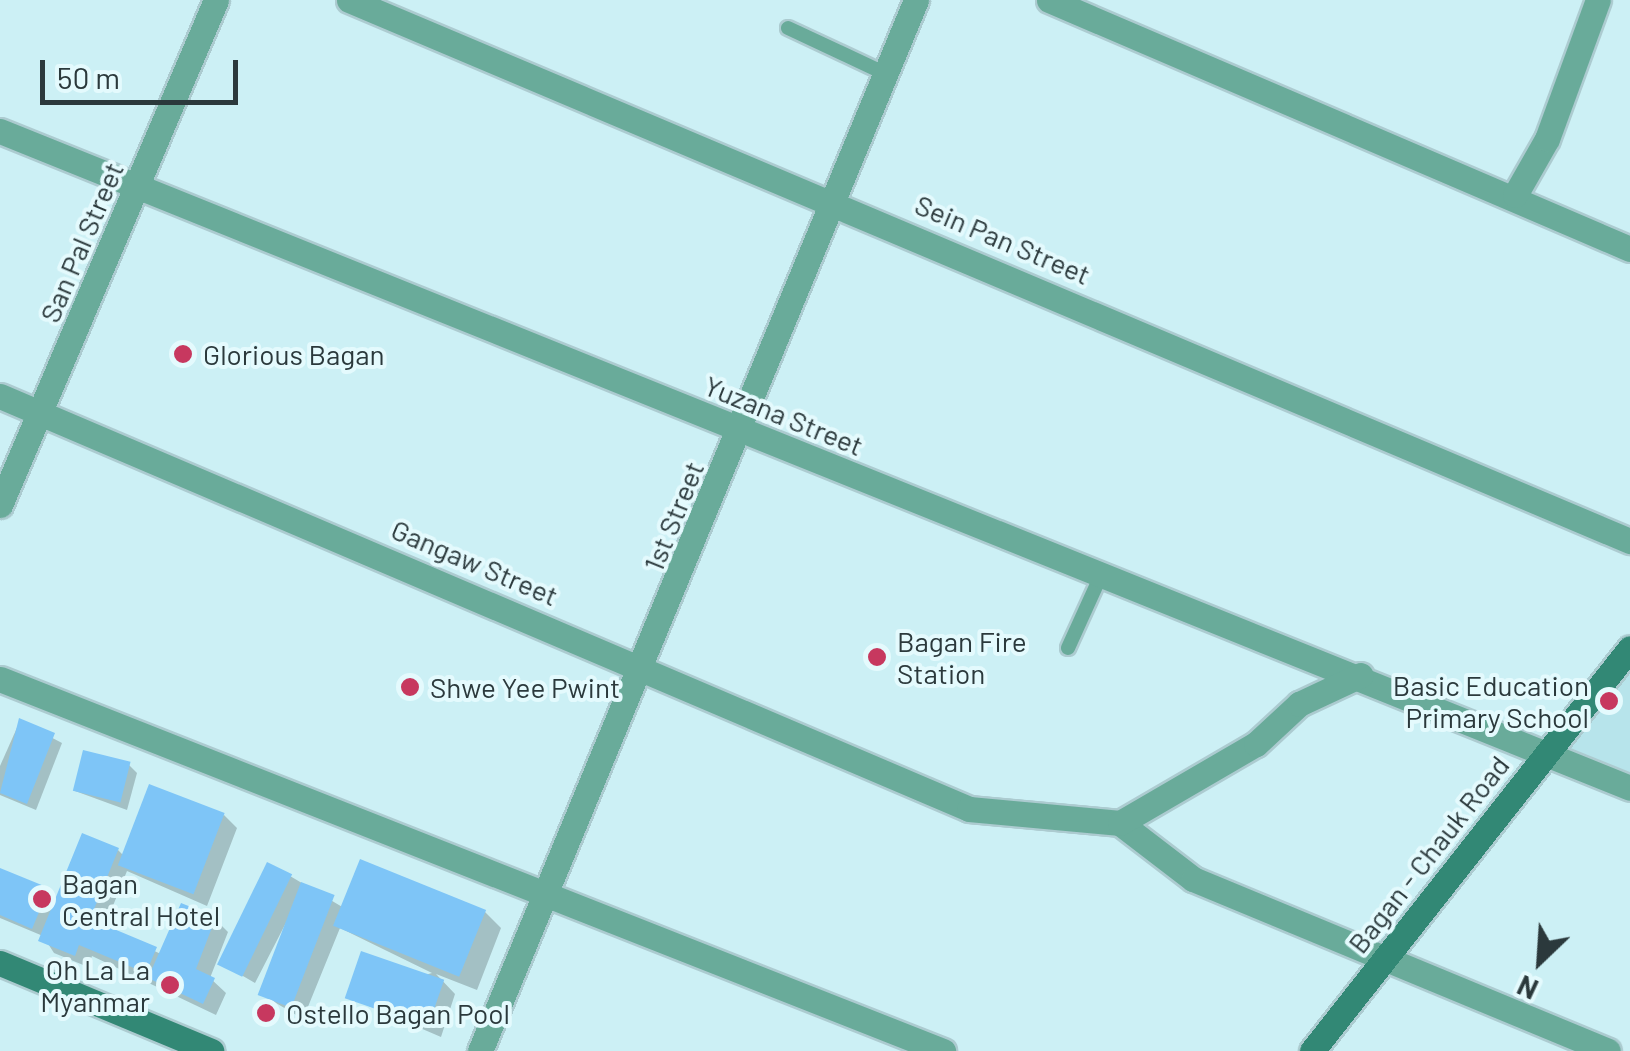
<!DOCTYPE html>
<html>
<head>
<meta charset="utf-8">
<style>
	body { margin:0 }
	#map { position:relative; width:1630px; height:1051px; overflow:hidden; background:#ccf0f5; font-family:Barlow,sans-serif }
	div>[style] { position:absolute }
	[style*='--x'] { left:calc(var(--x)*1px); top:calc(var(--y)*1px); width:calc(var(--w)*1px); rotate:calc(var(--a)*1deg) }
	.built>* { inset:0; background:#b7e4eb }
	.shadow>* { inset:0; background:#0003 }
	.building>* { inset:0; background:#7ec5f7; transform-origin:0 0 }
	.roads { filter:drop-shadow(2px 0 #accbd0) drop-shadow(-2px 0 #accbd0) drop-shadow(0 2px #accbd0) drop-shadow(0 -2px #accbd0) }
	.lane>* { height:14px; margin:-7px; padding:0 7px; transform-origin:7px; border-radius:7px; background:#69ab9a }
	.street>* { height:25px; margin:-12.5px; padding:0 12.5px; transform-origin:12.5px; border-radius:12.5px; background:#69ab9a }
	.secondary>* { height:25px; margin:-12.5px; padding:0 12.5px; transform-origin:12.5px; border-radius:12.5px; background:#328875 }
	.dots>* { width:28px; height:28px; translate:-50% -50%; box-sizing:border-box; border:5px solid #e4fafd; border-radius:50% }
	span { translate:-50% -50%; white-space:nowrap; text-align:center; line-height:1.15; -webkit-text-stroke:8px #e4fafd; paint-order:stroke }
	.street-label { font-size:28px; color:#2b393c }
	.poi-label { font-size:28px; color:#2b393c }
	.left { translate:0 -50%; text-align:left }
	.right { translate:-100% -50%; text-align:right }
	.north { position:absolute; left:1490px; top:911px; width:100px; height:100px; -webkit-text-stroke:8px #e4fafd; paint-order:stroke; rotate:205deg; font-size:28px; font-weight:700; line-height:40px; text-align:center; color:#2b393c }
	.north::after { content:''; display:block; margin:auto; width:35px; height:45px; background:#2b393c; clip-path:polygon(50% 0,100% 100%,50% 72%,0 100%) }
	.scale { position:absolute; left:40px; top:60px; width:198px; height:45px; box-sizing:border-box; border:5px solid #2b393c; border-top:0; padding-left:12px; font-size:30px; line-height:35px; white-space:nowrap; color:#2b393c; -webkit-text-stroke:8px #e4fafd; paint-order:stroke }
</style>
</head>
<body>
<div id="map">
	<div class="built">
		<div style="clip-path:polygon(1630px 649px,1630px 788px,1546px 753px)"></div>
	</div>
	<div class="shadow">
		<div style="clip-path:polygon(20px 721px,62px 743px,36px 810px,0 795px,0 766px)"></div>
		<div style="clip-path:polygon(129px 765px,137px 773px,127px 810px,75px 791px)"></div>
		<div style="clip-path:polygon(224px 815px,237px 828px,207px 906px,127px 871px,104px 928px,161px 954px,215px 919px,228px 932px,210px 978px,226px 993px,216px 1015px,92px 956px,88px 967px,54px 953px,43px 936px,0 918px,0 871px,57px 900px,118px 850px,124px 856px)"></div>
		<div style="clip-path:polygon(290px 876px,344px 908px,484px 911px,501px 928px,477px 990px,436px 974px,455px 994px,441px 1037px,348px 997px,432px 973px,340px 928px,303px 1019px,259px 993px,291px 913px,255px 983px,224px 965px)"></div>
	</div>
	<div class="building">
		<div style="clip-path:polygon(19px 718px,55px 733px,27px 804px,0 793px)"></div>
		<div style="left:83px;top:750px;width:49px;height:42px;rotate:14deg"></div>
		<div style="left:149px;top:784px;width:81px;height:87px;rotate:21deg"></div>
		<div style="clip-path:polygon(82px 833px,119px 848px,90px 919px,157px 947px,146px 973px,79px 945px,75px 956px,38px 941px)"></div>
		<div style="left:360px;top:859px;width:136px;height:72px;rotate:22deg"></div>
		<div style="left:267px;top:862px;width:28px;height:114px;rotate:26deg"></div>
		<div style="clip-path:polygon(0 868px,49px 888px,32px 929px,0 915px)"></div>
		<div style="left:301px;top:882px;width:36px;height:121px;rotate:21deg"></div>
		<div style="clip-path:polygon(181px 903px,216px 917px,196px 969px,215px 978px,203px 1004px,148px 978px)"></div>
		<div style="left:361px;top:951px;width:88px;height:50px;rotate:19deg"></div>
	</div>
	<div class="roads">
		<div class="lane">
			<div style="--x:788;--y:28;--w:108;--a:25.1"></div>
			<div style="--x:1068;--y:648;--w:82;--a:-65.6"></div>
		</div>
		<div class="street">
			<div style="--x:349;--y:0;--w:1391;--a:22.9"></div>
			<div style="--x:1049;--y:0;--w:632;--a:23.2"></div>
			<div style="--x:0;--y:131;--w:1757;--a:21.95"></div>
			<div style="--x:1515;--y:195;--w:64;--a:-60.3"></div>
			<div style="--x:1547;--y:139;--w:148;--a:-69.9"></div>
			<div style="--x:0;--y:396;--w:1053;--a:23.08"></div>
			<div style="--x:969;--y:809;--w:152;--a:5.3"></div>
			<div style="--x:1120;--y:823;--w:92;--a:37.5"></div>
			<div style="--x:1193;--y:879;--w:449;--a:22.5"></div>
			<div style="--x:0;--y:505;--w:549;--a:-66.84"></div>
			<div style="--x:0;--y:679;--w:1014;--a:21.53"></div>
			<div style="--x:1120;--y:823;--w:157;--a:-30.2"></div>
			<div style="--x:1256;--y:744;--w:59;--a:-42.9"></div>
			<div style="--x:1299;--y:704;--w:68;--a:-25.1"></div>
			<div style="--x:480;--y:1051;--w:1138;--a:-67.47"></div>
		</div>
		<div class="secondary">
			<div style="--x:0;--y:963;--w:229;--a:22.6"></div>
			<div style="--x:1312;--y:1051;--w:513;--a:-51.72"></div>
		</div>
	</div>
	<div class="dots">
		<div style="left:183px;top:354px;background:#c7385f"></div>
		<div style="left:877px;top:657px;background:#c7385f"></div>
		<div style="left:410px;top:687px;background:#c7385f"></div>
		<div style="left:1609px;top:701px;background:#c7385f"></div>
		<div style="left:42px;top:899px;background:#c7385f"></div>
		<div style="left:170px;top:985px;background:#c7385f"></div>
		<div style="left:266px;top:1013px;background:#c7385f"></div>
	</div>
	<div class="street-label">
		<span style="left:1003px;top:239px;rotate:23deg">Sein Pan Street</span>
		<span style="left:81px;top:242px;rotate:-67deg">San Pal Street</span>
		<span style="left:784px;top:415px;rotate:22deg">Yuzana Street</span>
		<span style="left:673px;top:516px;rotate:-68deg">1st Street</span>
		<span style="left:475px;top:562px;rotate:23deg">Gangaw Street</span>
		<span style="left:1428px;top:854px;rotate:-52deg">Bagan - Chauk Road</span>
	</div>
	<div class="poi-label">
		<span class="left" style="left:203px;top:354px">Glorious Bagan</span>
		<span class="left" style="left:897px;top:657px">Bagan Fire<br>Station</span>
		<span class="right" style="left:1589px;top:701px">Basic Education<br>Primary School</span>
		<span class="left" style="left:430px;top:687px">Shwe Yee Pwint</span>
		<span class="left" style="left:62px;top:899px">Bagan<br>Central Hotel</span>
		<span class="right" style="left:150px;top:985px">Oh La La<br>Myanmar</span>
		<span class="left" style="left:286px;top:1013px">Ostello Bagan Pool</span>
	</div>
	<div class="north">N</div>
	<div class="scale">50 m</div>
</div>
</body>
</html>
